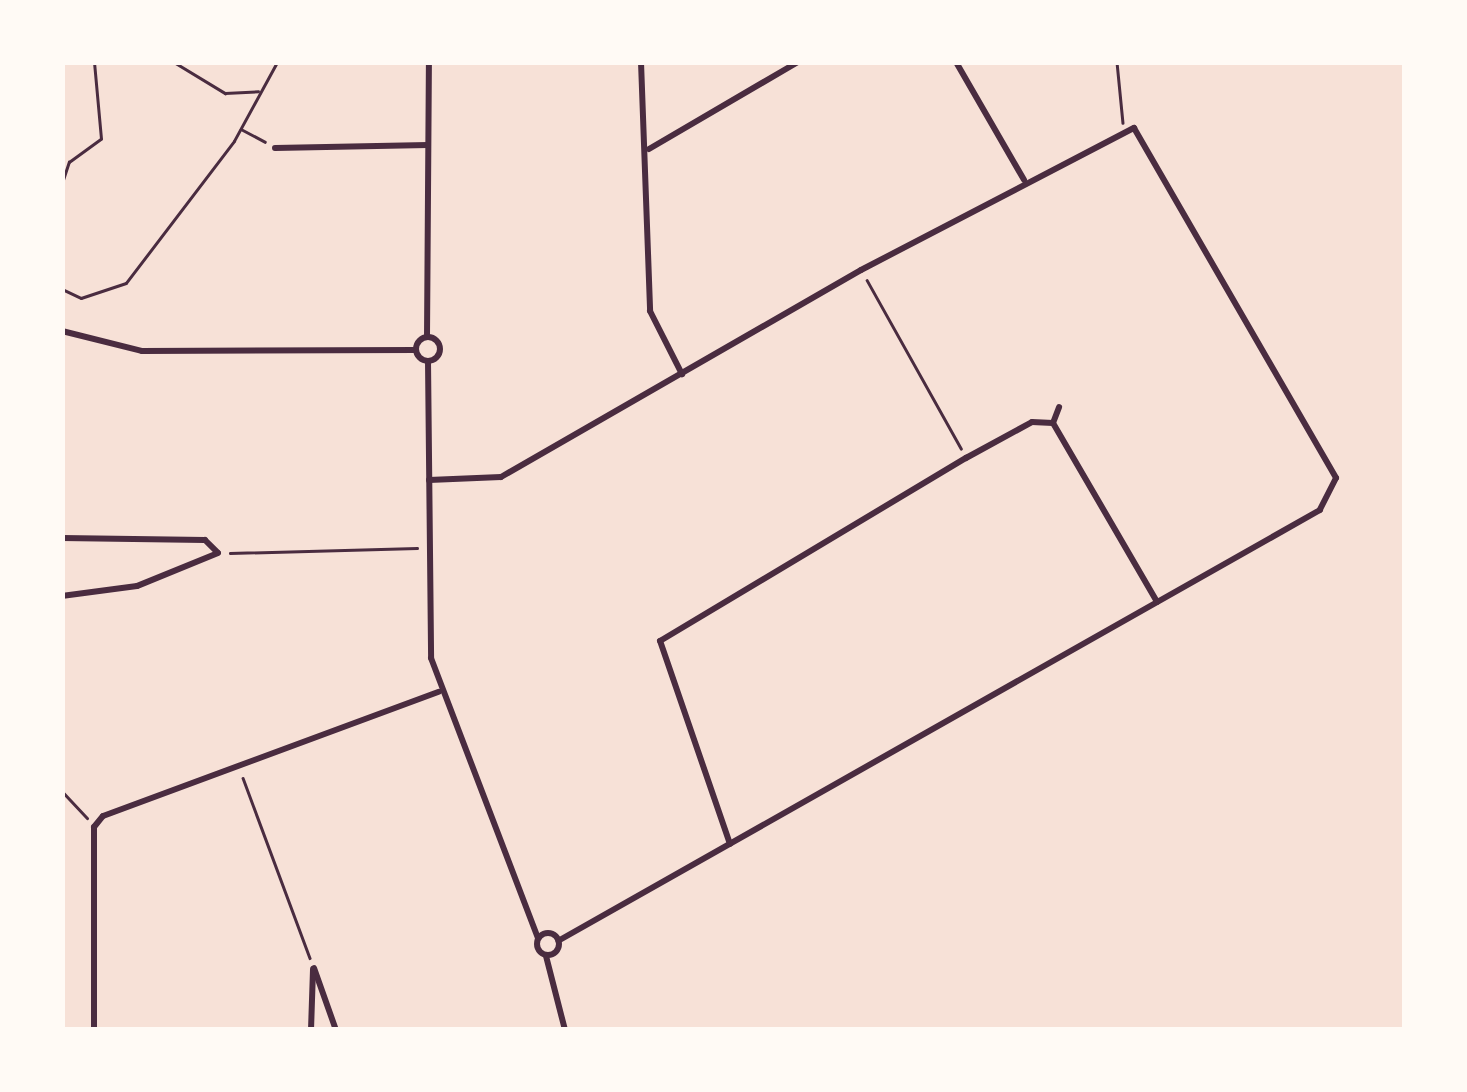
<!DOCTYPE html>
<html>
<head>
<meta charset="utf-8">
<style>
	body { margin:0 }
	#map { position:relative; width:1467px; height:1092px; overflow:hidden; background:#f7e1d7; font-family:"Varela Round",sans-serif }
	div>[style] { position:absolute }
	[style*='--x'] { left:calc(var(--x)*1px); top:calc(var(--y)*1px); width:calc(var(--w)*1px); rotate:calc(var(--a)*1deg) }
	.path>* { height:2.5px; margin:-1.25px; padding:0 1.25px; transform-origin:1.25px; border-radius:1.25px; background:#4a2c40 }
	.minor>* { height:6px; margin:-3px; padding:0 3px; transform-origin:3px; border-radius:3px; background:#4a2c40 }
	.minor>.ring { margin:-3px; padding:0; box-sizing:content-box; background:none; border:6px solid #4a2c40; border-radius:50% }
	span { translate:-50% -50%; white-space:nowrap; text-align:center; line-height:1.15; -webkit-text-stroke:10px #fffaf5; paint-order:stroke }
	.frame { position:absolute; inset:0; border:65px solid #fffaf5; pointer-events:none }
</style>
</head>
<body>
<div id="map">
	<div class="path">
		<div style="--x:174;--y:62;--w:60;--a:31.3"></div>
		<div style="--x:225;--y:93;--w:33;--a:-3"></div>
		<div style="--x:1117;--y:62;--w:61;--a:84.4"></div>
		<div style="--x:241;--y:129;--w:27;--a:28"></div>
		<div style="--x:62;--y:183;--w:22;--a:-72"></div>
		<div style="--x:69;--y:162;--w:39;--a:-36"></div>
		<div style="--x:101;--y:139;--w:77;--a:-95.2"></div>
		<div style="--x:867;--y:280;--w:193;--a:60.8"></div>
		<div style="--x:62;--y:289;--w:21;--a:25"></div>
		<div style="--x:81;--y:298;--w:47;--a:-18.4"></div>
		<div style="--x:126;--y:283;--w:178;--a:-52.7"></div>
		<div style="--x:234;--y:141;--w:90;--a:-61.4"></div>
		<div style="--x:230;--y:553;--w:187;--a:-1.5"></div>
		<div style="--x:243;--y:778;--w:192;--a:69.6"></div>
		<div style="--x:62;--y:791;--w:37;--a:47"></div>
	</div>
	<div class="minor">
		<div style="--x:641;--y:62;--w:249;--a:87.9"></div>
		<div style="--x:650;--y:311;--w:71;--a:63.1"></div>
		<div style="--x:956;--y:62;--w:136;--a:60"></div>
		<div style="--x:275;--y:148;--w:153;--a:-1.1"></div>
		<div style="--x:649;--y:149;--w:173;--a:-30.3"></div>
		<div style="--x:62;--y:331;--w:82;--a:14"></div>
		<div style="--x:142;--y:351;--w:274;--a:-0.2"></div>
		<div style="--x:427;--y:337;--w:275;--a:-89.6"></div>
		<div class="ring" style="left:416px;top:337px;width:18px;height:18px"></div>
		<div style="--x:428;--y:361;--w:297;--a:89.4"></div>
		<div style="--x:431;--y:658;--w:300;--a:69.1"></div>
		<div style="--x:1053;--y:423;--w:17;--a:-69"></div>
		<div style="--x:429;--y:480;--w:72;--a:-2.4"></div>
		<div style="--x:501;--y:477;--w:415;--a:-29.9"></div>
		<div style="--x:861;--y:270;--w:308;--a:-27.5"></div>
		<div style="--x:1134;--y:128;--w:404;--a:60"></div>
		<div style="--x:1336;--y:478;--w:36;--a:117"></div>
		<div style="--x:1320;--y:510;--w:875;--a:150.51"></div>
		<div style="--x:62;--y:538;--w:143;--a:0.8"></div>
		<div style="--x:205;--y:540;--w:18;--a:45"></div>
		<div style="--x:218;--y:553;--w:87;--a:157.8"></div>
		<div style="--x:137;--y:586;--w:76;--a:172.4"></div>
		<div style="--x:730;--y:844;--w:215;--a:-109"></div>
		<div style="--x:660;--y:641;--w:357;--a:-30.9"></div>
		<div style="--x:966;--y:458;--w:75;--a:-28.6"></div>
		<div style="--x:1032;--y:422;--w:21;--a:3"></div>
		<div style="--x:1053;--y:423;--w:207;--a:59.8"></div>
		<div class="ring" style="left:537px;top:933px;width:16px;height:16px"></div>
		<div style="--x:546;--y:956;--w:76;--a:75.6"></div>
		<div style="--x:314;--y:968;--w:66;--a:70.5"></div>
		<div style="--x:94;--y:1030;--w:203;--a:-90"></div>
		<div style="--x:94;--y:827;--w:14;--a:-51"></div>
		<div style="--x:103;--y:816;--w:358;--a:-20.3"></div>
		<div style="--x:311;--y:1030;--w:61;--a:-88.1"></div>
	</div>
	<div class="frame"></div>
</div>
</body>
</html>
